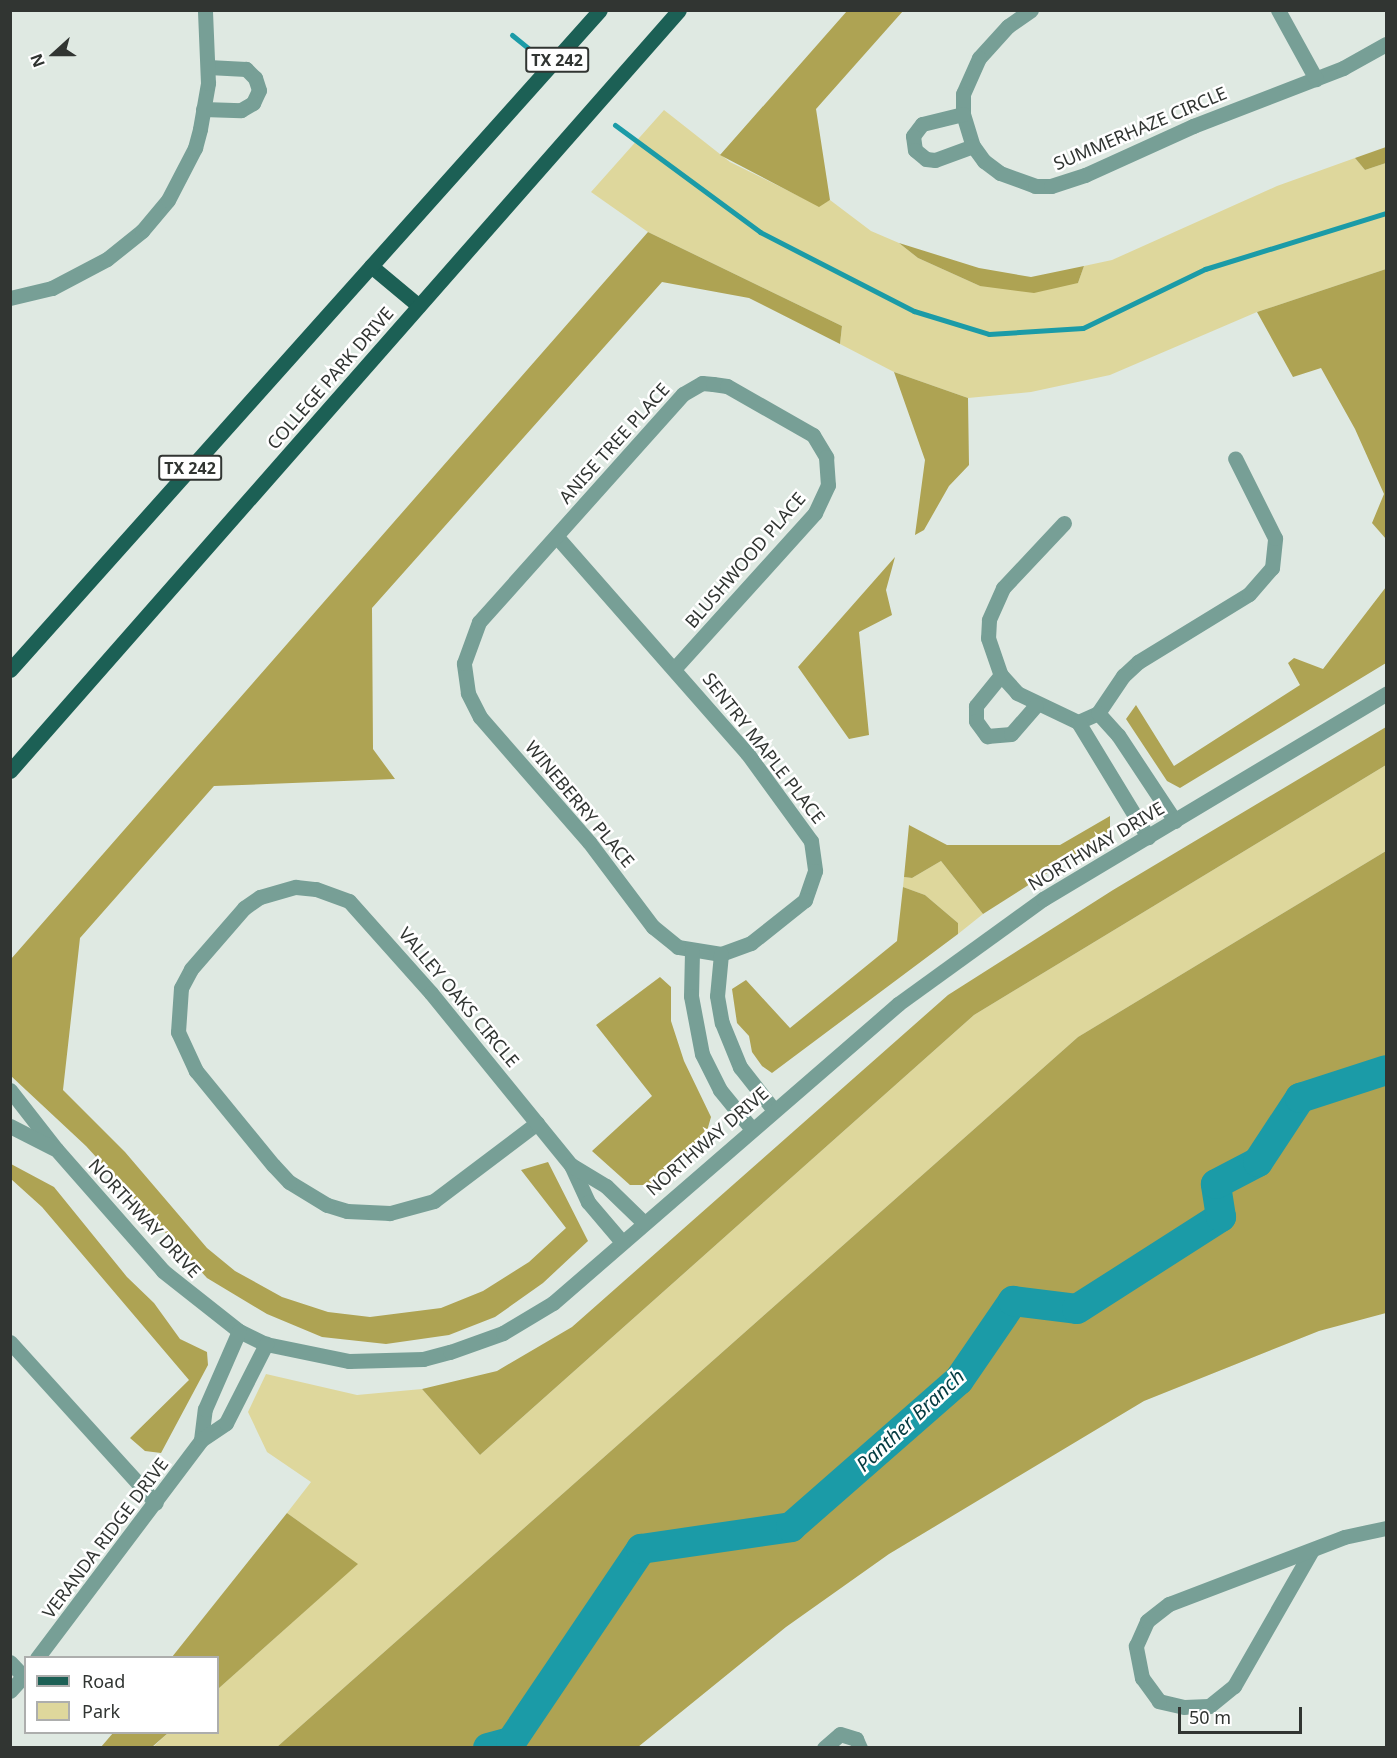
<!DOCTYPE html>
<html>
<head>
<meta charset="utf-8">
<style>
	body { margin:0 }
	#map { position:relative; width:1397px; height:1758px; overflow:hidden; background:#dfe9e2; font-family:"Noto Sans",sans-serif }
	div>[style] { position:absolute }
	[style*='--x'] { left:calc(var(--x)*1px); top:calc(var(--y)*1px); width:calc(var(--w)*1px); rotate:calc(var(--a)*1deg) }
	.green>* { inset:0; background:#ded79c }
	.forest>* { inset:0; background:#aea353 }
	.stream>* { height:5px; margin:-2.5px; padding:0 2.5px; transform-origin:2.5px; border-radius:2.5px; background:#1b9ba7 }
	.river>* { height:30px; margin:-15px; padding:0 15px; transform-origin:15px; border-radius:15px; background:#1b9ba7 }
	.minor>* { height:15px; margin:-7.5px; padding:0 7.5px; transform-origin:7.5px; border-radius:7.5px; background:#779f96 }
	.major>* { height:15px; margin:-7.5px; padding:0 7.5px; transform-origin:7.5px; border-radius:7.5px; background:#1c6055 }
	span { translate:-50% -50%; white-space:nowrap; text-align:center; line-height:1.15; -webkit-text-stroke:5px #fff; paint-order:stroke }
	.shield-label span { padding:2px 4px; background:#fff; border:2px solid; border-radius:4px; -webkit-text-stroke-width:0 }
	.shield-label { font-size:16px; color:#313532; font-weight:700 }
	.street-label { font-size:18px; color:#313532 }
	.water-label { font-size:20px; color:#043b41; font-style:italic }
	.frame { position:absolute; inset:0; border:12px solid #313532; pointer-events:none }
	.legend { position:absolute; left:24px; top:1656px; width:195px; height:78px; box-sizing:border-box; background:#fff; border:2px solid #adaead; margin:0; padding:8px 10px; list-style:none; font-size:18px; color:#313532 }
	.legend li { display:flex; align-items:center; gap:12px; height:30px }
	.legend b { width:30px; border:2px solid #adaead }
	.north { position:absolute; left:24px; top:24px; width:60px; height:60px; -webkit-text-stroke:4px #fff; paint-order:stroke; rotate:249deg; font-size:16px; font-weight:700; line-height:24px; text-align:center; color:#313532 }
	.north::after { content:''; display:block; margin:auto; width:21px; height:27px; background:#313532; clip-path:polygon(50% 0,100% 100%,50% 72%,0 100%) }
	.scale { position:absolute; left:1178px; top:1707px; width:124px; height:27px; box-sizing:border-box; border:3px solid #313532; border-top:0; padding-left:8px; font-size:18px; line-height:21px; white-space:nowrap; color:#313532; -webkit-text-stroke:4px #fff; paint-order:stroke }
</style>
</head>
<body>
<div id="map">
	<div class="green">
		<div style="clip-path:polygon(664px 110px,730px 162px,819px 206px,830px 200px,871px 231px,899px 243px,918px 258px,980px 286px,1078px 283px,1084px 266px,1112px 260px,1277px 186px,1355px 158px,1365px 170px,1386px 163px,1386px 269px,1257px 312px,1110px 375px,1031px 392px,968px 398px,894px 372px,840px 344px,842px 326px,648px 232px,591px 192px)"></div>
		<div style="clip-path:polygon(1386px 765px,1386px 851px,1078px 1037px,277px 1747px,152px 1748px,168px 1733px,218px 1732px,218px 1689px,357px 1564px,287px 1513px,311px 1482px,267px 1452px,248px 1412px,266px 1374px,357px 1395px,422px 1389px,480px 1455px,974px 1015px)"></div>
		<div style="clip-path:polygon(941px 861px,983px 914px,958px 934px,958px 923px,925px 895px,903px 887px,904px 877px,912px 878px)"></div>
	</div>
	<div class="forest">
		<div style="clip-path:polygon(847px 11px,903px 11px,816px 109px,830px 200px,819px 207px,720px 155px)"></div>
		<div style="clip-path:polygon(1386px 147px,1386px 163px,1365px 170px,1355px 158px)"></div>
		<div style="clip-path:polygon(648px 232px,842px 326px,840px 344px,749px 298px,662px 282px,372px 608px,373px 749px,395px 779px,214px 786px,80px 938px,63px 1090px,125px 1152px,207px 1248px,235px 1271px,282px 1297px,328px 1312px,370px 1317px,441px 1308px,483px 1291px,529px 1262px,566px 1228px,521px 1170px,548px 1162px,588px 1241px,543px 1283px,495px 1317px,449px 1335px,386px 1344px,322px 1337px,267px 1314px,207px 1278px,86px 1146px,11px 1076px,11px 959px)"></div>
		<div style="clip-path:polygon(899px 243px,979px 268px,1031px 277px,1084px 266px,1078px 283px,1034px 293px,980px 286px,918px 258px)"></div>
		<div style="clip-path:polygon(1386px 269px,1386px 539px,1372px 523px,1384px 494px,1355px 429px,1321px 368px,1293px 377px,1257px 312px)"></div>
		<div style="clip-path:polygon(894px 372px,968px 398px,969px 465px,949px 486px,924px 530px,915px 535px,925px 460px)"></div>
		<div style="clip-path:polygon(895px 557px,886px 590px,892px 615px,859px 632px,869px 735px,849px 739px,798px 667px)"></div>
		<div style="clip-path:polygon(1386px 587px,1386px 663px,1180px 788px,1167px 781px,1126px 719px,1136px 705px,1174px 766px,1300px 685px,1288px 663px,1294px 658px,1323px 669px)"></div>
		<div style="clip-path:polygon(1386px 727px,1386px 765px,974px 1015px,480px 1455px,422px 1389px,497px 1371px,572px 1327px,948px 995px,1113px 890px)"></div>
		<div style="clip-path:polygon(1110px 816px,1110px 833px,983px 914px,941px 861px,912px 878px,904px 877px,909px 825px,947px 845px,1060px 845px)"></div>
		<div style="clip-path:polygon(1386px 851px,1386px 1313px,1319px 1331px,1144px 1401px,889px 1554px,786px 1627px,638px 1747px,277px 1747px,1078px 1037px)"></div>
		<div style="clip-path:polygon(903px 887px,925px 895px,958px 923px,958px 934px,772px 1073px,762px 1066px,752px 1052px,749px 1036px,737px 1023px,732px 989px,746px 980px,790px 1028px,897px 941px)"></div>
		<div style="clip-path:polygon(660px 977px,671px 987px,671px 1021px,684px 1061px,711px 1117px,707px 1131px,652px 1185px,630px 1185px,592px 1151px,652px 1096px,596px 1025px)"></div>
		<div style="clip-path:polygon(11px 1164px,54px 1187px,127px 1277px,154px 1303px,180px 1339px,207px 1352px,208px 1365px,161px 1453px,145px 1451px,130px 1438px,189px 1380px,42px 1207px,11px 1179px)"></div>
		<div style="clip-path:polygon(287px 1513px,358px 1564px,218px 1689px,218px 1658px,172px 1657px)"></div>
		<div style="clip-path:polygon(113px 1733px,113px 1732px,168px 1733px,152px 1747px,101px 1747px)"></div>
	</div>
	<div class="stream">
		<div style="--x:512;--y:35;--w:26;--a:39"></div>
		<div style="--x:615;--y:125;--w:180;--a:36.4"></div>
		<div style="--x:760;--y:232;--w:173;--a:27.2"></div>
		<div style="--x:914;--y:311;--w:78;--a:17"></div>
		<div style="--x:989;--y:334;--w:94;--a:-3.7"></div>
		<div style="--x:1083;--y:328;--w:136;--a:-25.8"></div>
		<div style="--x:1205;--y:269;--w:189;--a:-17.2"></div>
	</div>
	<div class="river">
		<div style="--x:488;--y:1748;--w:24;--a:-15"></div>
		<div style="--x:511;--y:1742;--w:233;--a:-56"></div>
		<div style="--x:641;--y:1549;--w:152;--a:-8.3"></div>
		<div style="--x:791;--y:1527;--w:223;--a:-41.2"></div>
		<div style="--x:959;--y:1380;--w:96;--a:-55.6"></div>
		<div style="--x:1013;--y:1301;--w:64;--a:7.1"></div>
		<div style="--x:1077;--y:1309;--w:171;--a:-32.6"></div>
		<div style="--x:1221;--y:1217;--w:33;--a:-99"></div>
		<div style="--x:1216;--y:1184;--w:47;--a:-27.6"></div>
		<div style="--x:1258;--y:1162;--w:77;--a:-56.7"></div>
		<div style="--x:1300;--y:1098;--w:90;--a:-18"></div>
	</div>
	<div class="minor">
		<div style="--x:1031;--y:10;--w:28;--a:145"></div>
		<div style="--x:1008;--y:26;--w:43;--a:132.2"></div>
		<div style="--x:979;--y:58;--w:39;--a:114"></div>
		<div style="--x:963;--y:94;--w:20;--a:90"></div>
		<div style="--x:963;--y:114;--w:34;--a:73"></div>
		<div style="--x:973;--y:146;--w:19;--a:54"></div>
		<div style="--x:984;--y:161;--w:20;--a:37"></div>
		<div style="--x:1000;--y:173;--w:37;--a:20"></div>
		<div style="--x:1035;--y:186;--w:16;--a:0"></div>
		<div style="--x:1051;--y:186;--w:36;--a:-18"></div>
		<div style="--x:1085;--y:175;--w:119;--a:-24.4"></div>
		<div style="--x:1193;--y:126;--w:161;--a:-21.1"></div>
		<div style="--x:1343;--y:68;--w:49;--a:-29.2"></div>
		<div style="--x:1278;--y:10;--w:79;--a:61.2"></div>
		<div style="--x:203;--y:109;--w:38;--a:2"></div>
		<div style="--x:241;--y:110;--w:14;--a:-30"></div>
		<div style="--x:253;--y:103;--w:14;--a:-65"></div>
		<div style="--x:259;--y:90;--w:13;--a:-108"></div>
		<div style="--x:255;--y:78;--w:13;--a:-135"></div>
		<div style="--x:246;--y:69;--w:38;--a:-177"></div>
		<div style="--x:963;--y:114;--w:42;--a:166.3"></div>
		<div style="--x:922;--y:124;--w:15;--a:127"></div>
		<div style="--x:913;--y:136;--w:14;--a:82"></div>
		<div style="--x:915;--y:150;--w:14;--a:39"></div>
		<div style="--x:926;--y:159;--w:9;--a:6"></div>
		<div style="--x:935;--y:160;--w:40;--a:-20.2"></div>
		<div style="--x:10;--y:298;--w:43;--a:-13.4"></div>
		<div style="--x:52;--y:288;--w:62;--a:-27.8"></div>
		<div style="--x:107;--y:259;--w:45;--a:-38.7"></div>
		<div style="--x:142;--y:231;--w:40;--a:-50"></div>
		<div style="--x:168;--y:200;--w:59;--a:-62.6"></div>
		<div style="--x:195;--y:148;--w:20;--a:-75"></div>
		<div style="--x:200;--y:129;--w:47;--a:-80.1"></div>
		<div style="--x:208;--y:83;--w:73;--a:-92.4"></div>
		<div style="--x:1064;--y:523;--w:89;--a:133.2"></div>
		<div style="--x:1003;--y:588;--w:35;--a:114"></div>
		<div style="--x:989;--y:620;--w:18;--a:93"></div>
		<div style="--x:988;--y:638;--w:39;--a:71"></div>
		<div style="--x:1001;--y:675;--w:24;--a:48"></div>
		<div style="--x:1017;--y:693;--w:68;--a:25.4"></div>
		<div style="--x:1078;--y:722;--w:22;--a:-24"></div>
		<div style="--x:1098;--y:713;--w:45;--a:-56"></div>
		<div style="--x:1123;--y:676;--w:21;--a:-43"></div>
		<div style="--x:1138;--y:662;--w:130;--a:-31.5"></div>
		<div style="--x:1249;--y:594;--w:35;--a:-49"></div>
		<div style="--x:1272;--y:568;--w:30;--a:-84"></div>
		<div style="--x:1275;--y:538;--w:89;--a:-116.6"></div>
		<div style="--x:557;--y:537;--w:288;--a:48.7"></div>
		<div style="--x:747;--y:753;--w:109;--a:54"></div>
		<div style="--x:811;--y:841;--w:30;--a:82"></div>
		<div style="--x:815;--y:871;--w:31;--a:109"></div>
		<div style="--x:805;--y:900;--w:69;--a:141.5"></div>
		<div style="--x:751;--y:943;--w:32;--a:160"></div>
		<div style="--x:721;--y:954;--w:44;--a:-170.8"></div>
		<div style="--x:678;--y:947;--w:32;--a:-141"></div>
		<div style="--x:653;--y:927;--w:106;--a:-127"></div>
		<div style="--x:589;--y:842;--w:166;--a:-131.1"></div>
		<div style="--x:480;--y:717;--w:27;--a:-117"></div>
		<div style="--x:468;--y:693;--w:30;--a:-98"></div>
		<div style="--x:464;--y:663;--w:44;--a:-69.9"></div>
		<div style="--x:479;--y:622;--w:306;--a:-48.2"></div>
		<div style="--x:683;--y:394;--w:22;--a:-30"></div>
		<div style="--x:702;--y:383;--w:11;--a:5"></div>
		<div style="--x:713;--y:384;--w:14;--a:8"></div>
		<div style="--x:727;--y:386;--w:99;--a:29.7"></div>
		<div style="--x:813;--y:435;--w:26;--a:59"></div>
		<div style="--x:826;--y:457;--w:28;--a:86"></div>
		<div style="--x:828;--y:485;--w:31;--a:115"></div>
		<div style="--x:815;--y:513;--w:207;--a:132.1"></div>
		<div style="--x:1001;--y:675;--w:40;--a:129"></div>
		<div style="--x:976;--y:706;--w:15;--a:90"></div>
		<div style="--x:976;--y:721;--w:19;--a:54"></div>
		<div style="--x:987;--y:736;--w:24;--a:-5"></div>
		<div style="--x:1011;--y:734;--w:38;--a:-49"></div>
		<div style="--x:1098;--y:713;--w:30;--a:48"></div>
		<div style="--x:1118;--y:735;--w:103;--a:56.5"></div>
		<div style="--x:1078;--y:722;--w:135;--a:58.7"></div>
		<div style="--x:692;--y:952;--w:44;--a:91.3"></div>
		<div style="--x:691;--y:996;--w:59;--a:79.3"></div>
		<div style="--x:702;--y:1054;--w:40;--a:63.4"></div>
		<div style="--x:720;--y:1090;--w:49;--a:50.8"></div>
		<div style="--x:721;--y:954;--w:42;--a:95.4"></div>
		<div style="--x:717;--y:996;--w:27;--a:80"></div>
		<div style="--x:722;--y:1023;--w:48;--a:67.8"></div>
		<div style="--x:740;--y:1067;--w:53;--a:51.8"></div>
		<div style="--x:10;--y:1090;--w:75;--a:52.1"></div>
		<div style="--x:56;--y:1149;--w:162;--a:48.7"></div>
		<div style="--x:163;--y:1271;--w:97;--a:38.3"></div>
		<div style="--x:239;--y:1331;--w:30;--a:26"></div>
		<div style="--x:266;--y:1344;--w:85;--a:11.6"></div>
		<div style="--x:349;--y:1361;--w:74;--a:-1.5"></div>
		<div style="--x:423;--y:1359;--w:28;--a:-15"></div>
		<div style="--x:450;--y:1352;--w:56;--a:-19.7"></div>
		<div style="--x:503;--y:1333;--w:58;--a:-31"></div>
		<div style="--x:553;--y:1303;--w:457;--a:-40.9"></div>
		<div style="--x:898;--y:1004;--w:179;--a:-35.9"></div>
		<div style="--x:1043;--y:899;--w:400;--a:-30.9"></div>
		<div style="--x:537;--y:1123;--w:129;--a:142.9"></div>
		<div style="--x:434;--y:1201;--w:46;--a:164.7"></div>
		<div style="--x:390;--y:1213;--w:43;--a:-177.3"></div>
		<div style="--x:347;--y:1211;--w:21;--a:-163"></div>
		<div style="--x:327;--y:1205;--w:44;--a:-148.8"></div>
		<div style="--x:289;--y:1182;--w:23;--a:-133"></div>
		<div style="--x:273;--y:1165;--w:122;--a:-129.3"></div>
		<div style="--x:196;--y:1071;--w:43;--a:-114.8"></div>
		<div style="--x:178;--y:1032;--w:44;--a:-86.1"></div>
		<div style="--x:181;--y:988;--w:21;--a:-62"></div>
		<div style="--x:191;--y:969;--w:81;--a:-49"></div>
		<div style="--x:244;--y:908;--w:19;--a:-35"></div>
		<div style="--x:260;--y:897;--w:37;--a:-16"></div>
		<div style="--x:296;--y:887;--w:20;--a:6"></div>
		<div style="--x:316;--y:889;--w:35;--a:20"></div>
		<div style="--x:349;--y:901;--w:123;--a:48.3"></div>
		<div style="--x:431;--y:993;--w:222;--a:50.9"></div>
		<div style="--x:571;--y:1165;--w:41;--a:65.3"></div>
		<div style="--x:588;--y:1202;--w:52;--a:49.6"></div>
		<div style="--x:10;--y:1126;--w:48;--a:27.1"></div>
		<div style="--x:571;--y:1165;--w:41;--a:31"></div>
		<div style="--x:606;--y:1186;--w:53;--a:44.2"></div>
		<div style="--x:10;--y:1342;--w:217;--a:47.8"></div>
		<div style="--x:201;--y:1440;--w:31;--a:-83"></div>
		<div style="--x:205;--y:1409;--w:85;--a:-66.4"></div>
		<div style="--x:1312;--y:1550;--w:157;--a:119.8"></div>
		<div style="--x:1234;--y:1686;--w:32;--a:141"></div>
		<div style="--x:1209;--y:1706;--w:25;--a:178"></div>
		<div style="--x:1184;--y:1707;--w:26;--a:-167"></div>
		<div style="--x:1159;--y:1701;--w:29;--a:-126"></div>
		<div style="--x:1142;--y:1678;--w:33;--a:-101"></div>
		<div style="--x:1136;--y:1646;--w:27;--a:-66"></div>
		<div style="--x:1147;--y:1621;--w:28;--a:-38"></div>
		<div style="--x:1169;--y:1604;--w:187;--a:-20.9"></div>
		<div style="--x:1344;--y:1537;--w:43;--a:-12.1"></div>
		<div style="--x:37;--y:1658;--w:273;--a:-53"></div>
		<div style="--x:201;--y:1440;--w:30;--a:-34"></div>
		<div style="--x:226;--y:1423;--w:89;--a:-63.1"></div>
		<div style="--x:10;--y:1662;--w:19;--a:47"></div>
		<div style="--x:10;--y:1691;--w:24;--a:-48"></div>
		<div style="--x:824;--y:1748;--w:21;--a:-41"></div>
		<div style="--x:840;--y:1734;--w:17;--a:17"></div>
		<div style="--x:856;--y:1739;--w:10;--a:66"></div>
	</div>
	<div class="major">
		<div style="--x:371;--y:266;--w:62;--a:39.8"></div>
		<div style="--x:10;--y:670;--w:885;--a:-48.21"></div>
		<div style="--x:10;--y:771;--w:1013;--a:-48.68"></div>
	</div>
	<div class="shield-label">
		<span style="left:557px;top:60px">TX 242</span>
		<span style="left:190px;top:468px">TX 242</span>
	</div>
	<div class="street-label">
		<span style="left:1140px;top:128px;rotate:-23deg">SUMMERHAZE CIRCLE</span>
		<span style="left:330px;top:378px;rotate:-49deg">COLLEGE PARK DRIVE</span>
		<span style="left:614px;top:443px;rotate:-48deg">ANISE TREE PLACE</span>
		<span style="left:745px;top:560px;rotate:-49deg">BLUSHWOOD PLACE</span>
		<span style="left:764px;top:748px;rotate:52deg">SENTRY MAPLE PLACE</span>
		<span style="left:580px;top:804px;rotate:50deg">WINEBERRY PLACE</span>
		<span style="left:1096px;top:846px;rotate:-31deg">NORTHWAY DRIVE</span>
		<span style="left:459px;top:997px;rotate:50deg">VALLEY OAKS CIRCLE</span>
		<span style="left:707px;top:1141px;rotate:-41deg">NORTHWAY DRIVE</span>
		<span style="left:145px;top:1218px;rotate:47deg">NORTHWAY DRIVE</span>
		<span style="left:105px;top:1538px;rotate:-53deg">VERANDA RIDGE DRIVE</span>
	</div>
	<div class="water-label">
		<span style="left:910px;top:1420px;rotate:-43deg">Panther Branch</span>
	</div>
	<div class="frame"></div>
	<ul class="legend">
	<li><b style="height:8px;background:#1c6055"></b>Road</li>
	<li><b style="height:16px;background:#ded79c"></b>Park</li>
	</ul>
	<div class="north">N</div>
	<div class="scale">50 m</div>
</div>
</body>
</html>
